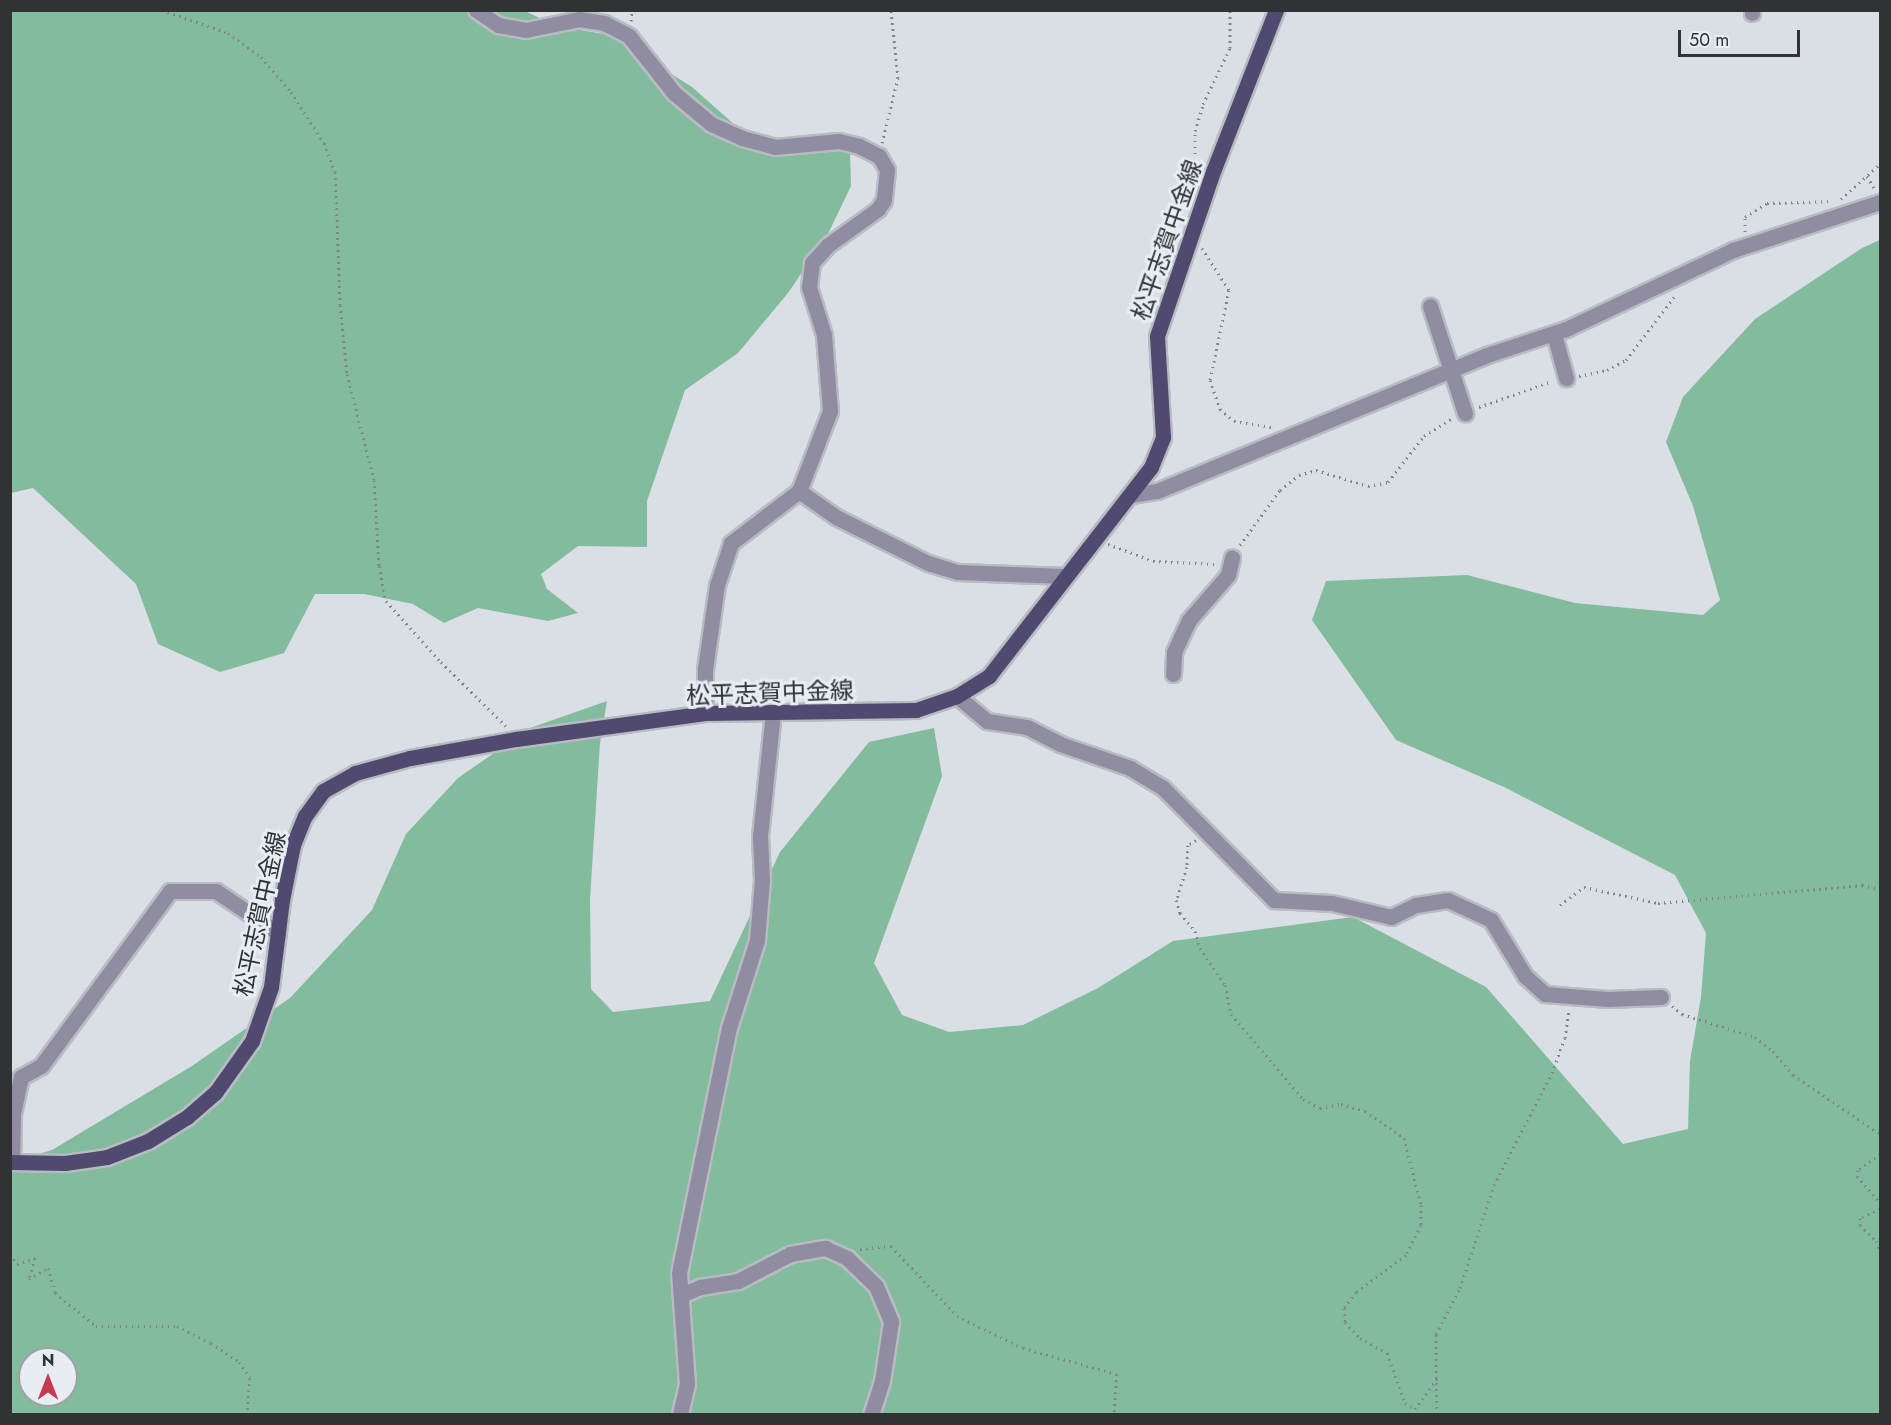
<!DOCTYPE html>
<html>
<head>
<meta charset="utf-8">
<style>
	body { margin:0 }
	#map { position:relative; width:1891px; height:1425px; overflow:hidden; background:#dadfe5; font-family:Jost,"Noto Sans JP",sans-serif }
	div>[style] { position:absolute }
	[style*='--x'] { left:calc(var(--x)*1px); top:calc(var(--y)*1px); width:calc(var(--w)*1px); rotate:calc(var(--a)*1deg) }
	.forest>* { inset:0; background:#83bb9d }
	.path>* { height:3px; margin-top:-1.5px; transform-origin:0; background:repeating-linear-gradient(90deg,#818488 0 1.5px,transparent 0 6px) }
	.roads { filter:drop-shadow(2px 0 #b8bcc2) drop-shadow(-2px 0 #b8bcc2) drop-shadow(0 2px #b8bcc2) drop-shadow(0 -2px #b8bcc2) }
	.minor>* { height:15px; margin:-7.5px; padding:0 7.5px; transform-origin:7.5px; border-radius:7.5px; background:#908da3 }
	.major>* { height:15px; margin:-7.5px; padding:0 7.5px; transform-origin:7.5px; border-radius:7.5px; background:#514a70 }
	span { translate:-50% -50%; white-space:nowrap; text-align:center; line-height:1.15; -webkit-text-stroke:6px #e7edf2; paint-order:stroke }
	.street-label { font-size:24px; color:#303234 }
	.frame { position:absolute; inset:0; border:12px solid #303234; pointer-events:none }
	.north { position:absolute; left:18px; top:1347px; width:60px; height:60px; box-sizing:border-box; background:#e7edf2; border:2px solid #9ea2a6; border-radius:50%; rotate:0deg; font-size:16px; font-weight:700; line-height:24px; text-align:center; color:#303234 }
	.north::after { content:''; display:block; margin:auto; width:21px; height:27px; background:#c83852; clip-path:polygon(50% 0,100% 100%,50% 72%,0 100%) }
	.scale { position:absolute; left:1678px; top:30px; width:122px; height:27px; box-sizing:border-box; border:3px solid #303234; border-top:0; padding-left:8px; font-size:18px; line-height:21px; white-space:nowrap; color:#303234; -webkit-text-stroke:4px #e7edf2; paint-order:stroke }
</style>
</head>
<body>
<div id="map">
	<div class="forest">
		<div style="clip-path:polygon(10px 11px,525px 11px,556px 26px,610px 35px,692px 87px,736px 126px,791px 146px,850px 152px,851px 186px,827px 236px,788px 293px,738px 353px,685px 390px,647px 501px,647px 547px,578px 546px,541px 574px,547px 589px,578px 613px,548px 621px,478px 608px,444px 623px,413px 604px,364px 594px,315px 594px,284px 653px,220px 672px,158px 644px,136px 584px,33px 488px,11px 493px)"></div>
		<div style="clip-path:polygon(evenodd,1880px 240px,1880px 1414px,11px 1414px,11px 1162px,52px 1150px,192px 1066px,290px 998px,372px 910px,406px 834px,458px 778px,530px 728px,607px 701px,600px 743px,590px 899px,591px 989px,613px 1012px,710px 1001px,780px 852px,869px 742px,934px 728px,942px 776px,874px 963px,902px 1015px,949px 1032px,1023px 1025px,1098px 988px,1173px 941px,1353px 917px,1486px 987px,1623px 1144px,1688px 1129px,1690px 1061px,1701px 997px,1706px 933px,1675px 875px,1504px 787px,1396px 740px,1312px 620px,1326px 581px,1467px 575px,1575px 603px,1703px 615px,1720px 600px,1693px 506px,1666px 442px,1683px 397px,1755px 319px,1862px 248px,1880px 240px,30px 1359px,66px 1359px,66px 1395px,30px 1395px,30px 1359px)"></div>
	</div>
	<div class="path">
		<div style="--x:162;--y:10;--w:70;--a:19.2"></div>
		<div style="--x:228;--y:33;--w:41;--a:36"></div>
		<div style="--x:261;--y:57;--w:46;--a:49.4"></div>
		<div style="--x:291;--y:92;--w:61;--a:57.1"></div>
		<div style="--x:324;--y:143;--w:31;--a:69"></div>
		<div style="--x:335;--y:172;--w:133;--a:87.8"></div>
		<div style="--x:340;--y:305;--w:69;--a:84.2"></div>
		<div style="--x:347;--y:374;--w:109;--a:75.7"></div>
		<div style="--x:374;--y:480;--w:86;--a:86.7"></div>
		<div style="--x:379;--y:566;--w:36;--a:79"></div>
		<div style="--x:386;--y:601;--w:82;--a:48"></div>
		<div style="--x:441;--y:662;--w:91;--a:44.6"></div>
		<div style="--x:631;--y:21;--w:11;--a:-85"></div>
		<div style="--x:882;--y:143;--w:67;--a:-76.2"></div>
		<div style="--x:898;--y:78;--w:68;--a:-95.9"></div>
		<div style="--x:1195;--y:172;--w:41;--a:-90"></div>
		<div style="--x:1195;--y:131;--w:28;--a:-73"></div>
		<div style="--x:1203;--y:104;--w:62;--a:-64.3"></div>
		<div style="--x:1230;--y:48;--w:38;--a:-90"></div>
		<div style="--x:1867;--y:176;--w:14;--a:60"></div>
		<div style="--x:1841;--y:199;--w:52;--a:-41.9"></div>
		<div style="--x:1745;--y:232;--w:15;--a:-90"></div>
		<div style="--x:1745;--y:217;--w:26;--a:-32"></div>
		<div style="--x:1767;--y:203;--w:65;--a:-1.8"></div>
		<div style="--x:1202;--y:248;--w:50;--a:57.3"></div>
		<div style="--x:1229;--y:290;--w:92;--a:101.9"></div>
		<div style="--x:1210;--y:380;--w:31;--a:71"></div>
		<div style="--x:1220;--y:409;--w:18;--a:41"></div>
		<div style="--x:1234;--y:421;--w:39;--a:9"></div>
		<div style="--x:1579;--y:376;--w:29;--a:-12"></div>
		<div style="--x:1607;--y:370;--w:21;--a:-28"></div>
		<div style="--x:1626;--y:360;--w:81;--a:-52.6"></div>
		<div style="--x:1479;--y:407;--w:77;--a:-19.6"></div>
		<div style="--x:1108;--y:544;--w:48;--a:20.7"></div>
		<div style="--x:1153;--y:561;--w:62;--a:2.8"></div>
		<div style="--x:1240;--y:545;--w:68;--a:-54"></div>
		<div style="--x:1280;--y:490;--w:24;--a:-38"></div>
		<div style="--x:1299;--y:475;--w:18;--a:-16"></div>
		<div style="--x:1316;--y:470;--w:54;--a:17.1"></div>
		<div style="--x:1368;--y:486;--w:20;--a:-11"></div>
		<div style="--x:1388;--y:482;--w:58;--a:-52"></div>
		<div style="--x:1424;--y:436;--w:32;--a:-32"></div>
		<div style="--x:1196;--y:840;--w:9;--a:148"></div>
		<div style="--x:1188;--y:845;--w:22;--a:93"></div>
		<div style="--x:1187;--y:867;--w:35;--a:108"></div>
		<div style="--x:1176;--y:900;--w:14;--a:73"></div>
		<div style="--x:1180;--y:913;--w:23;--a:50"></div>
		<div style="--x:1195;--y:931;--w:18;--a:74"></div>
		<div style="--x:1200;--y:948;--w:45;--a:56"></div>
		<div style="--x:1225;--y:985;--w:30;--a:78"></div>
		<div style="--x:1231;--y:1014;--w:111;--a:49.7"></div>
		<div style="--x:1303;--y:1099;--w:19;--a:28"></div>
		<div style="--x:1320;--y:1108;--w:21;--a:-11"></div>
		<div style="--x:1341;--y:1104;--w:25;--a:16"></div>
		<div style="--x:1365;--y:1111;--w:47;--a:34.7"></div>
		<div style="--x:1404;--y:1138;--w:69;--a:75.8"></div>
		<div style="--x:1421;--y:1205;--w:20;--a:90"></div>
		<div style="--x:1421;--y:1225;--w:34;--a:117"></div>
		<div style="--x:1406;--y:1255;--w:62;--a:143.5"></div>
		<div style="--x:1356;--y:1292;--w:20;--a:127"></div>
		<div style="--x:1344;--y:1308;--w:14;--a:86"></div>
		<div style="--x:1345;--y:1322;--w:22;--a:47"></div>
		<div style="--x:1360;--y:1338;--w:31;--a:29"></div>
		<div style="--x:1387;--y:1353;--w:53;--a:70.2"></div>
		<div style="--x:1405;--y:1403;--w:12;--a:31"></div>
		<div style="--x:1415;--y:1409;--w:39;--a:-54"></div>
		<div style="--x:1560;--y:905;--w:30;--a:-37"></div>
		<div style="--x:1584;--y:887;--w:76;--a:12.2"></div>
		<div style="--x:1658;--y:903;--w:205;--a:-5"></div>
		<div style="--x:1862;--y:885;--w:18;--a:13"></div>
		<div style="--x:1672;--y:1006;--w:13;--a:39"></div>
		<div style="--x:1682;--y:1014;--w:77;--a:17.5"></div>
		<div style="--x:1755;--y:1037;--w:23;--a:38"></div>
		<div style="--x:1773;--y:1051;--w:31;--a:50"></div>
		<div style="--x:1793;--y:1075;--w:105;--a:34.1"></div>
		<div style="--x:1880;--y:1154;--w:27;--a:144"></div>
		<div style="--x:1858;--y:1170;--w:6;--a:99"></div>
		<div style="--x:1857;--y:1176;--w:35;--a:49"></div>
		<div style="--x:1880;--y:1209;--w:22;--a:156"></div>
		<div style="--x:1860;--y:1218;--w:7;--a:90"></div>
		<div style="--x:1860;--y:1225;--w:23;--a:45"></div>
		<div style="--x:1876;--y:1241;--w:10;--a:66"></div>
		<div style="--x:860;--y:1249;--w:31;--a:-6"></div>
		<div style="--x:891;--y:1246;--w:96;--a:46.7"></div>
		<div style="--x:957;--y:1316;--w:73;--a:25.9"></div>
		<div style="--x:1023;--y:1348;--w:98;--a:15.5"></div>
		<div style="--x:1117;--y:1374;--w:40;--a:94.3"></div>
		<div style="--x:10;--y:1254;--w:12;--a:55"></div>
		<div style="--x:17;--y:1264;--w:19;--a:-18"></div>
		<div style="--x:35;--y:1258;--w:22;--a:106"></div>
		<div style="--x:29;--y:1279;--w:22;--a:-30"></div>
		<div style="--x:48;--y:1268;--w:26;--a:74"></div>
		<div style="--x:55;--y:1293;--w:53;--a:38.8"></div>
		<div style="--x:96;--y:1326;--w:81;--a:0"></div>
		<div style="--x:177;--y:1326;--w:38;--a:27"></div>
		<div style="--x:211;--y:1343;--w:34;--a:34"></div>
		<div style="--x:239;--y:1362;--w:19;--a:55"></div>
		<div style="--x:250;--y:1378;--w:36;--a:95"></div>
		<div style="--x:1437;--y:1414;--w:80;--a:-90.7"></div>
		<div style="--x:1436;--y:1334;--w:52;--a:-62.4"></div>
		<div style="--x:1460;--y:1288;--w:108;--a:-71.7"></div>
		<div style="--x:1494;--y:1185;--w:126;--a:-62.6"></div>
		<div style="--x:1552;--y:1073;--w:37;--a:-70"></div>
		<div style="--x:1565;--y:1038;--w:28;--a:-82"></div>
	</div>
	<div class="roads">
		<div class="minor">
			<div style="--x:476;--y:10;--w:27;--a:34"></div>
			<div style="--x:498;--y:25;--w:28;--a:10"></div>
			<div style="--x:526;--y:30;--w:54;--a:-11.7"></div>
			<div style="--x:579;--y:19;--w:25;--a:9"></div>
			<div style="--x:604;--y:23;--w:28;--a:27"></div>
			<div style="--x:629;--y:36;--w:73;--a:51.7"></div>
			<div style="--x:674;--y:93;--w:48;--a:40"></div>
			<div style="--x:711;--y:124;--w:34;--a:24"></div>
			<div style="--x:742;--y:138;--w:34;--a:15"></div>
			<div style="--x:775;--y:147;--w:64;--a:-5.4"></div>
			<div style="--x:839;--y:141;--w:21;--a:14"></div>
			<div style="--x:859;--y:146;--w:22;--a:27"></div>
			<div style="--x:879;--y:156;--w:16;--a:60"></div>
			<div style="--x:887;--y:170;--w:30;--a:96"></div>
			<div style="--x:884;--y:200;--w:11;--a:124"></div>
			<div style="--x:878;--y:209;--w:62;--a:144.2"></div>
			<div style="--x:828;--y:245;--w:24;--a:132"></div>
			<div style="--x:812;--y:263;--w:24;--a:97"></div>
			<div style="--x:809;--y:287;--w:50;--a:72.6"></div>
			<div style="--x:824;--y:335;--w:76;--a:85.5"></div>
			<div style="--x:830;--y:411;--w:86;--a:111.2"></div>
			<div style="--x:799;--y:491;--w:86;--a:142.6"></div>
			<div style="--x:731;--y:543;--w:44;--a:108.4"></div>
			<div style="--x:717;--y:585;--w:85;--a:98.1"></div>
			<div style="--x:705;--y:669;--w:44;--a:90"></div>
			<div style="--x:1752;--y:13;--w:3;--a:-90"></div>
			<div style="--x:1430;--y:306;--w:113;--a:71.9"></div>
			<div style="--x:1554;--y:334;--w:46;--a:74.7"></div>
			<div style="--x:799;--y:491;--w:45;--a:35.1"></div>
			<div style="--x:836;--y:517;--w:103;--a:26.6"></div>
			<div style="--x:928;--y:563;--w:31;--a:17"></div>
			<div style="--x:958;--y:572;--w:107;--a:2.1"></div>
			<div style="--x:1131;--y:495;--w:26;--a:-9"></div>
			<div style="--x:1157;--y:491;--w:357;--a:-22.4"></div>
			<div style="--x:1487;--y:355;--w:83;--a:-18.2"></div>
			<div style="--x:1566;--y:329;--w:185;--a:-25.3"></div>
			<div style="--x:1733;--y:250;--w:155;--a:-18.1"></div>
			<div style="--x:1173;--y:674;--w:22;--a:-87"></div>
			<div style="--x:1174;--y:652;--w:35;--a:-65"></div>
			<div style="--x:1189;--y:620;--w:60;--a:-49.1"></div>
			<div style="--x:1228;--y:575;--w:18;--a:-77"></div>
			<div style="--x:957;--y:696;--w:39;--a:40"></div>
			<div style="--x:987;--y:721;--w:40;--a:8.5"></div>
			<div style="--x:1027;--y:727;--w:37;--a:27"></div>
			<div style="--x:1060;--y:744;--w:74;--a:18.9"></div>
			<div style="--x:1130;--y:768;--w:39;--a:31"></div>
			<div style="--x:1163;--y:788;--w:158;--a:45.3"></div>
			<div style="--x:1274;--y:900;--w:58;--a:3"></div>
			<div style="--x:1332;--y:903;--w:61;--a:13.3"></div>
			<div style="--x:1391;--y:917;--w:28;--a:-26"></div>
			<div style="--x:1416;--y:905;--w:32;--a:-9"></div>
			<div style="--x:1448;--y:900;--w:47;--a:24.9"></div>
			<div style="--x:1491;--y:920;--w:66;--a:58.7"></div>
			<div style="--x:1525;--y:976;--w:27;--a:42"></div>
			<div style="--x:1545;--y:994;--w:62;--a:4.6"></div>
			<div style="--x:1607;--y:999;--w:54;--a:-2.1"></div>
			<div style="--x:12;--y:1162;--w:48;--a:-88.8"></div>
			<div style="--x:13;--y:1114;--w:38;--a:-78"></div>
			<div style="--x:21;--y:1077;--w:23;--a:-29"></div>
			<div style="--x:41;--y:1066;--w:217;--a:-53.6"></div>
			<div style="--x:170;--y:891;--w:46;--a:0"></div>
			<div style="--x:216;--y:891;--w:75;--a:34.1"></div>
			<div style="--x:681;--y:1295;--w:21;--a:-23"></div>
			<div style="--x:700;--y:1287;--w:38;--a:-9"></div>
			<div style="--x:738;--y:1281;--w:59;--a:-27.4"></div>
			<div style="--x:790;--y:1254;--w:36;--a:-10"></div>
			<div style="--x:825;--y:1248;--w:24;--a:24"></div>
			<div style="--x:847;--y:1258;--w:40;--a:44"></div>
			<div style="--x:876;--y:1286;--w:39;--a:67"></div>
			<div style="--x:891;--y:1322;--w:60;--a:98.7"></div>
			<div style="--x:882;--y:1381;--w:35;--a:108"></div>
			<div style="--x:680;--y:1414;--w:31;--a:-77"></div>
			<div style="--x:687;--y:1384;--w:111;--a:-94.1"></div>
			<div style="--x:679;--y:1273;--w:250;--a:-78.5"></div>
			<div style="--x:729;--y:1028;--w:92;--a:-72.3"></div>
			<div style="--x:757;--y:940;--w:60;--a:-85.2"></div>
			<div style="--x:762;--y:880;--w:44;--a:-92.6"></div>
			<div style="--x:760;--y:836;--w:125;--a:-84"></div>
		</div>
		<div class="major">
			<div style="--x:10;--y:1162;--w:55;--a:1"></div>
			<div style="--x:65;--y:1163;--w:42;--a:-8.1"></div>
			<div style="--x:107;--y:1157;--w:44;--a:-21.3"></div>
			<div style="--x:148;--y:1141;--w:46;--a:-31.6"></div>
			<div style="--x:187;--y:1117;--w:37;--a:-41"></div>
			<div style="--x:215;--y:1093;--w:64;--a:-54.6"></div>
			<div style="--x:252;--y:1041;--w:57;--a:-70.6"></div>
			<div style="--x:271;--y:987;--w:88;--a:-82.8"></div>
			<div style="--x:282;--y:900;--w:56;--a:-78.7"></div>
			<div style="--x:293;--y:845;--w:31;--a:-68"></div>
			<div style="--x:305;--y:816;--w:31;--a:-54"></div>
			<div style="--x:323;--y:791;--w:37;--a:-29"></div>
			<div style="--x:355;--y:773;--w:57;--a:-15.3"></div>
			<div style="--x:410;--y:758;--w:108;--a:-10.2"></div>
			<div style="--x:516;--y:739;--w:191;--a:-7.8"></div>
			<div style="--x:705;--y:713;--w:211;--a:-0.8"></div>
			<div style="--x:916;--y:710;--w:43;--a:-18.9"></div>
			<div style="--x:957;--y:696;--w:38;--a:-32"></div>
			<div style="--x:989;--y:676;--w:264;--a:-52.2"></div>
			<div style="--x:1151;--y:467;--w:32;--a:-68"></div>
			<div style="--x:1163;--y:437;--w:101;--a:-93.4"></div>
			<div style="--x:1157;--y:336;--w:176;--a:-71.2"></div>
			<div style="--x:1214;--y:169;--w:171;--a:-68.7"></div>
		</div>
	</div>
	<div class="street-label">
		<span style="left:1167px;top:240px;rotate:-71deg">松平志賀中金線</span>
		<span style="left:770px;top:693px;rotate:-2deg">松平志賀中金線</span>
		<span style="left:260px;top:914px;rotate:-78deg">松平志賀中金線</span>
	</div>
	<div class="frame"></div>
	<div class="north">N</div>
	<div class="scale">50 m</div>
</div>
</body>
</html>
